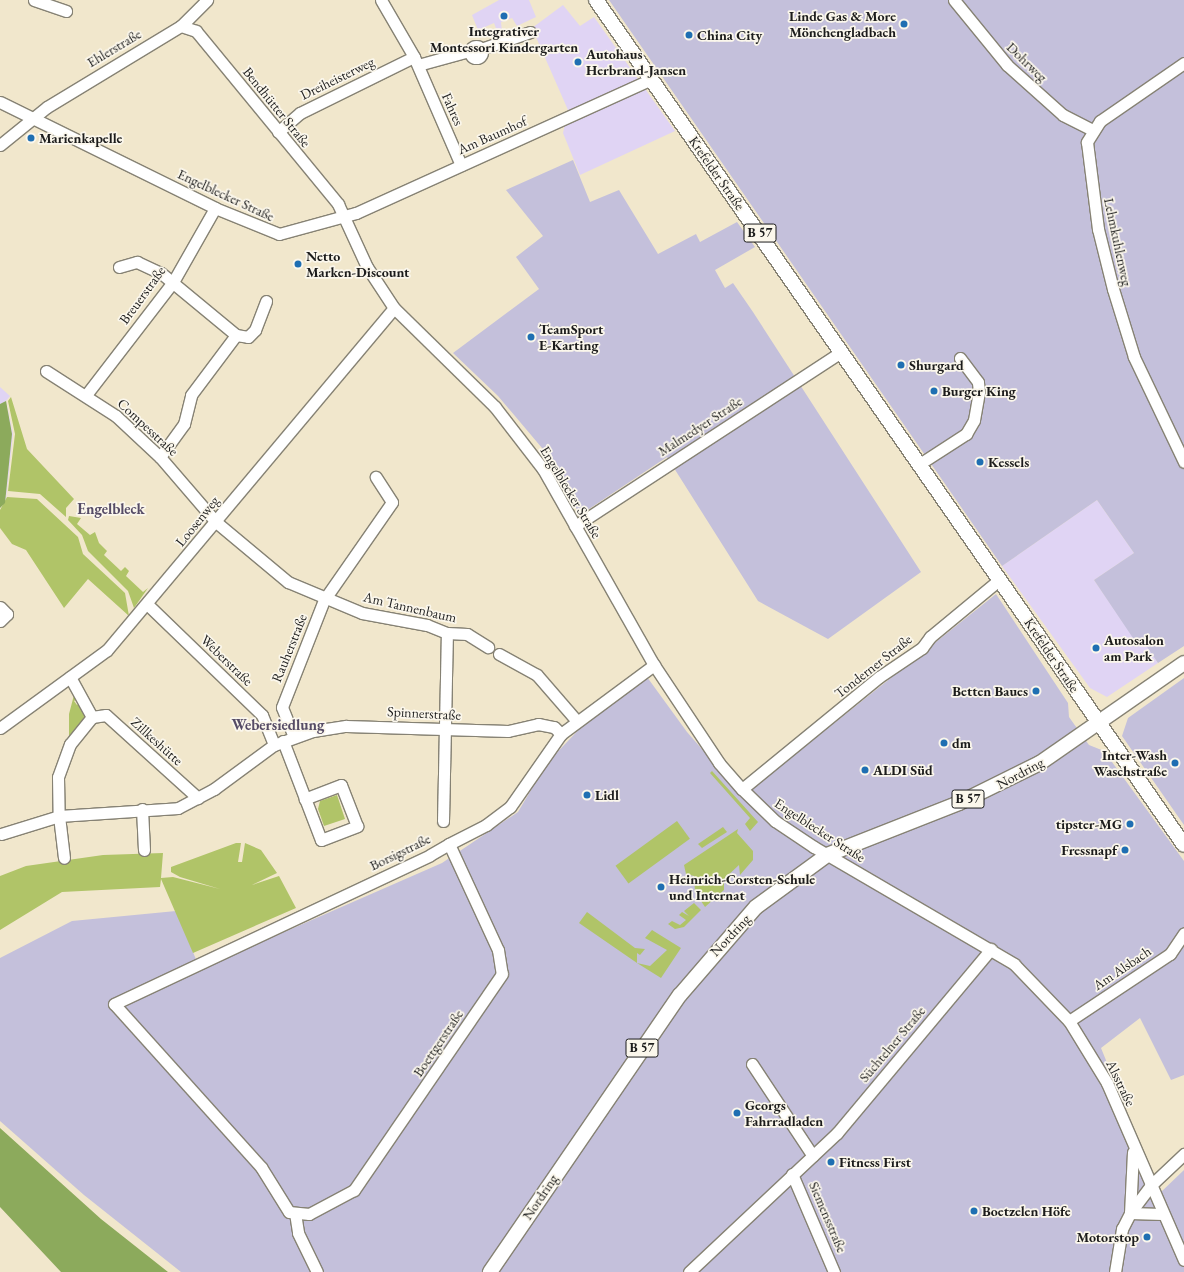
<!DOCTYPE html>
<html>
<head>
<meta charset="utf-8">
<style>
	body { margin:0 }
	#map { position:relative; width:1184px; height:1272px; overflow:hidden; background:#f1e7cc; font-family:"EB Garamond",serif }
	div>[style] { position:absolute }
	[style*='--x'] { left:calc(var(--x)*1px); top:calc(var(--y)*1px); width:calc(var(--w)*1px); rotate:calc(var(--a)*1deg) }
	.built>* { inset:0; background:#e0d4f4 }
	.industrial>* { inset:0; background:#c4c0db }
	.green>* { inset:0; background:#b0c468; transform-origin:0 0 }
	.forest>* { inset:0; background:#8caa5c }
	.roads { filter:drop-shadow(1px 0 #868274) drop-shadow(-1px 0 #868274) drop-shadow(0 1px #868274) drop-shadow(0 -1px #868274) }
	.minor>* { height:11px; margin:-5.5px; padding:0 5.5px; transform-origin:5.5px; border-radius:5.5px; background:#fff }
	.minor>.ring { margin:-5.5px; padding:0; box-sizing:content-box; background:none; border:11px solid #fff; border-radius:50% }
	.major>* { height:14px; margin:-7px; padding:0 7px; transform-origin:7px; border-radius:7px; background:#fff }
	.dots>* { width:11px; height:11px; translate:-50% -50%; box-sizing:border-box; border:2px solid #fbf7ec; border-radius:50% }
	span { translate:-50% -50%; white-space:nowrap; text-align:center; line-height:1.15; -webkit-text-stroke:3.5px #fbf7ec; paint-order:stroke }
	.shield-label span { padding:1px 3px; background:#fbf7ec; border:1px solid; border-radius:3px; -webkit-text-stroke-width:0 }
	.shield-label { font-size:13px; color:#1c1c1c; font-weight:700 }
	.poi-label { font-size:14px; color:#1c1c1c; font-weight:700 }
	.right { translate:-100% -50%; text-align:right }
	.left { translate:0 -50%; text-align:left }
	.street-label { font-size:14px; color:#1c1c1c }
	.neighbourhood-label { font-size:15px; color:#564c66; font-weight:700 }
</style>
</head>
<body>
<div id="map">
	<div class="built">
		<div style="clip-path:polygon(499px 0,529px 0,536px 17px,517px 26px,512px 18px,507px 20px,501px 22px,502px 32px,498px 34px,494px 23px,478px 30px,472px 15px)"></div>
		<div style="clip-path:polygon(563px 5px,580px 26px,594px 17px,675px 131px,580px 175px,563px 133px,568px 110px,532px 28px)"></div>
		<div style="clip-path:polygon(0 387px,10px 396px,6px 401px,13px 434px,6px 499px,0 502px)"></div>
		<div style="clip-path:polygon(1097px 500px,1134px 553px,1094px 580px,1138px 644px,1143px 640px,1158px 663px,1107px 697px,1090px 688px,1002px 566px)"></div>
	</div>
	<div class="industrial">
		<div style="clip-path:polygon(609px 0,1184px 0,1184px 646px,1158px 663px,1143px 641px,1137px 644px,1094px 580px,1134px 553px,1097px 500px,1002px 566px)"></div>
		<div style="clip-path:polygon(573px 160px,590px 202px,619px 190px,658px 254px,696px 234px,700px 242px,737px 222px,755px 247px,715px 270px,725px 288px,733px 283px,753px 312px,921px 572px,828px 639px,758px 601px,667px 457px,580px 515px,542px 448px,498px 396px,453px 353px,539px 289px,516px 257px,543px 236px,506px 190px)"></div>
		<div style="clip-path:polygon(996px 594px,1068px 703px,1069px 717px,1089px 745px,1104px 751px,1184px 861px,1184px 1075px,1171px 1080px,1140px 1018px,1101px 1048px,1160px 1193px,1184px 1170px,1184px 1272px,181px 1272px,84px 1195px,0 1121px,0 958px,72px 921px,176px 911px,200px 969px,442px 863px,518px 812px,547px 763px,587px 721px,647px 677px,687px 732px,743px 796px)"></div>
		<div style="clip-path:polygon(1184px 678px,1184px 825px,1122px 736px,1128px 718px)"></div>
	</div>
	<div class="green">
		<div style="clip-path:polygon(11px 397px,27px 449px,74px 499px,66px 508px,66px 517px,40px 494px,8px 491px,15px 434px,8px 401px)"></div>
		<div style="clip-path:polygon(7px 497px,37px 499px,78px 537px,83px 554px,125px 593px,129px 616px,88px 579px,64px 608px,26px 550px,12px 544px,0 528px,0 510px)"></div>
		<div style="clip-path:polygon(69px 516px,81px 518px,77px 524px,90px 535px,95px 532px,99px 543px,107px 551px,104px 555px,121px 571px,125px 567px,129px 571px,126px 576px,143px 592px,148px 588px,134px 608px,128px 591px,88px 551px,82px 535px,68px 520px)"></div>
		<div style="clip-path:polygon(74px 695px,77px 699px,74px 701px,77px 705px,80px 703px,87px 715px,69px 737px,69px 714px)"></div>
		<div style="clip-path:polygon(712px 771px,758px 822px,750px 831px,745px 824px,750px 818px,710px 773px)"></div>
		<div style="clip-path:polygon(337px 795px,345px 819px,324px 826px,318px 809px,320px 801px)"></div>
		<div style="left:677px;top:821px;width:22px;height:76px;rotate:54deg"></div>
		<div style="clip-path:polygon(723px 827px,727px 832px,702px 848px,698px 844px)"></div>
		<div style="clip-path:polygon(738px 829px,737px 833px,753px 851px,753px 860px,740px 875px,739px 865px,724px 879px,724px 890px,705px 907px,695px 892px,694px 876px,686px 874px,684px 865px)"></div>
		<div style="clip-path:polygon(236px 843px,241px 843px,238px 862px,242px 862px,245px 843px,261px 850px,277px 873px,252px 885px,279px 876px,296px 908px,193px 953px,161px 879px,160px 887px,62px 892px,0 930px,0 876px,26px 866px,103px 855px,163px 853px,161px 878px,173px 877px,220px 889px,180px 877px,171px 872px,171px 867px)"></div>
		<div style="clip-path:polygon(694px 903px,701px 910px,684px 927px,675px 929px,668px 924px,672px 921px,680px 925px,686px 920px,679px 915px,682px 912px,689px 916px,684px 911px)"></div>
		<div style="clip-path:polygon(587px 912px,635px 948px,645px 949px,640px 955px,637px 953px,637px 963px,650px 966px,667px 950px,645px 938px,652px 930px,681px 948px,661px 978px,637px 963px,579px 923px)"></div>
	</div>
	<div class="forest">
		<div style="clip-path:polygon(6px 401px,12px 434px,5px 503px,0 508px,0 404px)"></div>
		<div style="clip-path:polygon(0 1128px,101px 1219px,168px 1272px,61px 1272px,0 1207px)"></div>
	</div>
	<div class="roads">
		<div class="minor">
			<div style="--x:34;--y:0;--w:34;--a:19"></div>
			<div style="--x:381;--y:0;--w:66;--a:59.9"></div>
			<div style="--x:414;--y:57;--w:118;--a:66.5"></div>
			<div style="--x:954;--y:0;--w:84;--a:50.8"></div>
			<div style="--x:1007;--y:65;--w:75;--a:41.8"></div>
			<div style="--x:1063;--y:115;--w:34;--a:27"></div>
			<div style="--x:181;--y:26;--w:16;--a:18"></div>
			<div style="--x:196;--y:31;--w:224;--a:50.6"></div>
			<div style="--x:338;--y:204;--w:69;--a:65.3"></div>
			<div style="--x:367;--y:267;--w:49;--a:56.6"></div>
			<div style="--x:394;--y:308;--w:141;--a:44.4"></div>
			<div style="--x:495;--y:407;--w:78;--a:52.3"></div>
			<div style="--x:543;--y:469;--w:225;--a:60.5"></div>
			<div style="--x:654;--y:665;--w:118;--a:56.4"></div>
			<div style="--x:719;--y:763;--w:35;--a:49"></div>
			<div style="--x:742;--y:789;--w:46;--a:44.1"></div>
			<div style="--x:775;--y:821;--w:47;--a:33.7"></div>
			<div style="--x:814;--y:847;--w:232;--a:30.3"></div>
			<div style="--x:1014;--y:964;--w:79;--a:46"></div>
			<div style="--x:1069;--y:1021;--w:73;--a:58.5"></div>
			<div style="--x:1107;--y:1083;--w:193;--a:66.5"></div>
			<div class="ring" style="left:470px;top:46px;width:1px;height:1px"></div>
			<div style="--x:481;--y:49;--w:52;--a:-19.1"></div>
			<div style="--x:1184;--y:63;--w:102;--a:145.4"></div>
			<div style="--x:1100;--y:121;--w:25;--a:122"></div>
			<div style="--x:1087;--y:142;--w:88;--a:82.8"></div>
			<div style="--x:1098;--y:229;--w:62;--a:76"></div>
			<div style="--x:1113;--y:289;--w:71;--a:72.8"></div>
			<div style="--x:1134;--y:357;--w:116;--a:64.5"></div>
			<div style="--x:418;--y:65;--w:53;--a:-15.4"></div>
			<div style="--x:0;--y:102;--w:240;--a:26.2"></div>
			<div style="--x:215;--y:208;--w:69;--a:22.1"></div>
			<div style="--x:279;--y:234;--w:80;--a:-15.3"></div>
			<div style="--x:356;--y:213;--w:324;--a:-24.4"></div>
			<div style="--x:278;--y:132;--w:29;--a:-41"></div>
			<div style="--x:300;--y:113;--w:127;--a:-26.2"></div>
			<div style="--x:0;--y:145;--w:60;--a:-39"></div>
			<div style="--x:47;--y:107;--w:157;--a:-31.2"></div>
			<div style="--x:181;--y:26;--w:37;--a:-45"></div>
			<div style="--x:119;--y:267;--w:19;--a:-16"></div>
			<div style="--x:137;--y:262;--w:26;--a:25"></div>
			<div style="--x:161;--y:273;--w:97;--a:39.6"></div>
			<div style="--x:236;--y:335;--w:12;--a:9"></div>
			<div style="--x:248;--y:337;--w:10;--a:-45"></div>
			<div style="--x:255;--y:330;--w:31;--a:-69"></div>
			<div style="--x:46;--y:371;--w:83;--a:32.7"></div>
			<div style="--x:116;--y:416;--w:60;--a:43"></div>
			<div style="--x:160;--y:457;--w:86;--a:49.3"></div>
			<div style="--x:216;--y:522;--w:94;--a:39.8"></div>
			<div style="--x:288;--y:582;--w:80;--a:22.7"></div>
			<div style="--x:362;--y:613;--w:66;--a:10.5"></div>
			<div style="--x:427;--y:625;--w:22;--a:22"></div>
			<div style="--x:447;--y:633;--w:20;--a:3"></div>
			<div style="--x:467;--y:634;--w:25;--a:32"></div>
			<div style="--x:86;--y:395;--w:143;--a:-52.4"></div>
			<div style="--x:173;--y:282;--w:85;--a:-60.4"></div>
			<div style="--x:160;--y:457;--w:41;--a:-54"></div>
			<div style="--x:184;--y:424;--w:30;--a:-76"></div>
			<div style="--x:191;--y:395;--w:75;--a:-53.1"></div>
			<div style="--x:921;--y:463;--w:54;--a:-32.8"></div>
			<div style="--x:966;--y:434;--w:16;--a:-60"></div>
			<div style="--x:974;--y:420;--w:28;--a:-80"></div>
			<div style="--x:979;--y:392;--w:10;--a:-96"></div>
			<div style="--x:978;--y:382;--w:30;--a:-127"></div>
			<div style="--x:575;--y:526;--w:319;--a:-33.2"></div>
			<div style="--x:147;--y:604;--w:160;--a:44"></div>
			<div style="--x:262;--y:715;--w:32;--a:68"></div>
			<div style="--x:0;--y:607;--w:10;--a:45"></div>
			<div style="--x:7;--y:614;--w:10;--a:135"></div>
			<div style="--x:499;--y:654;--w:43;--a:28.9"></div>
			<div style="--x:537;--y:675;--w:60;--a:49.1"></div>
			<div style="--x:70;--y:677;--w:46;--a:61.2"></div>
			<div style="--x:92;--y:717;--w:14;--a:-8"></div>
			<div style="--x:106;--y:715;--w:124;--a:42.1"></div>
			<div style="--x:92;--y:717;--w:35;--a:129"></div>
			<div style="--x:70;--y:744;--w:35;--a:110"></div>
			<div style="--x:58;--y:777;--w:39;--a:89"></div>
			<div style="--x:59;--y:816;--w:119;--a:-3.8"></div>
			<div style="--x:178;--y:808;--w:41;--a:-27.8"></div>
			<div style="--x:214;--y:789;--w:74;--a:-36.3"></div>
			<div style="--x:274;--y:745;--w:41;--a:-19.7"></div>
			<div style="--x:313;--y:731;--w:33;--a:-9"></div>
			<div style="--x:346;--y:726;--w:162;--a:1.8"></div>
			<div style="--x:508;--y:731;--w:31;--a:-13"></div>
			<div style="--x:538;--y:724;--w:16;--a:11"></div>
			<div style="--x:554;--y:727;--w:10;--a:45"></div>
			<div style="--x:0;--y:728;--w:132;--a:-36.1"></div>
			<div style="--x:107;--y:650;--w:446;--a:-50"></div>
			<div style="--x:294;--y:737;--w:32;--a:-112"></div>
			<div style="--x:282;--y:707;--w:115;--a:-68.6"></div>
			<div style="--x:324;--y:600;--w:119;--a:-55.2"></div>
			<div style="--x:392;--y:502;--w:30;--a:-123"></div>
			<div style="--x:283;--y:741;--w:106;--a:69"></div>
			<div style="--x:321;--y:840;--w:39;--a:-21"></div>
			<div style="--x:357;--y:826;--w:44;--a:-111.3"></div>
			<div style="--x:341;--y:785;--w:39;--a:159"></div>
			<div style="--x:742;--y:789;--w:177;--a:-39.3"></div>
			<div style="--x:879;--y:677;--w:52;--a:-34"></div>
			<div style="--x:922;--y:648;--w:14;--a:-54"></div>
			<div style="--x:930;--y:637;--w:91;--a:-39.6"></div>
			<div style="--x:142;--y:809;--w:41;--a:87.2"></div>
			<div style="--x:443;--y:821;--w:188;--a:-88.8"></div>
			<div style="--x:1;--y:834;--w:61;--a:-17.2"></div>
			<div style="--x:59;--y:816;--w:42;--a:83.2"></div>
			<div style="--x:449;--y:844;--w:117;--a:65.2"></div>
			<div style="--x:498;--y:950;--w:24;--a:81"></div>
			<div style="--x:502;--y:974;--w:262;--a:124.4"></div>
			<div style="--x:354;--y:1190;--w:51;--a:151.9"></div>
			<div style="--x:309;--y:1214;--w:20;--a:-174"></div>
			<div style="--x:289;--y:1212;--w:53;--a:-121.9"></div>
			<div style="--x:261;--y:1167;--w:219;--a:-132"></div>
			<div style="--x:114;--y:1004;--w:349;--a:-25.2"></div>
			<div style="--x:430;--y:855;--w:22;--a:-30"></div>
			<div style="--x:449;--y:844;--w:42;--a:-27.2"></div>
			<div style="--x:486;--y:825;--w:30;--a:-37"></div>
			<div style="--x:510;--y:807;--w:89;--a:-55.1"></div>
			<div style="--x:561;--y:734;--w:116;--a:-36.6"></div>
			<div style="--x:1069;--y:1021;--w:121;--a:-33.6"></div>
			<div style="--x:1170;--y:954;--w:25;--a:-56"></div>
			<div style="--x:752;--y:1064;--w:110;--a:56.5"></div>
			<div style="--x:1133;--y:1152;--w:61;--a:92.8"></div>
			<div style="--x:1130;--y:1213;--w:32;--a:2"></div>
			<div style="--x:792;--y:1174;--w:107;--a:66.8"></div>
			<div style="--x:295;--y:1213;--w:20;--a:81"></div>
			<div style="--x:298;--y:1233;--w:43;--a:64"></div>
			<div style="--x:689;--y:1272;--w:203;--a:-43.2"></div>
			<div style="--x:837;--y:1133;--w:240;--a:-50.1"></div>
			<div style="--x:1115;--y:1272;--w:44;--a:-80.8"></div>
			<div style="--x:1122;--y:1229;--w:18;--a:-63"></div>
			<div style="--x:1130;--y:1213;--w:34;--a:-53"></div>
			<div style="--x:1150;--y:1186;--w:47;--a:-43.3"></div>
		</div>
		<div class="major">
			<div style="--x:596;--y:0;--w:1029;--a:55.17"></div>
			<div style="--x:490;--y:1272;--w:336;--a:-55.6"></div>
			<div style="--x:680;--y:995;--w:116;--a:-49.2"></div>
			<div style="--x:756;--y:907;--w:88;--a:-36.2"></div>
			<div style="--x:827;--y:855;--w:142;--a:-21.5"></div>
			<div style="--x:959;--y:803;--w:90;--a:-26.3"></div>
			<div style="--x:1040;--y:763;--w:175;--a:-34.8"></div>
		</div>
	</div>
	<div class="dots">
		<div style="left:504px;top:16px;background:#1f6fb2"></div>
		<div style="left:904px;top:24px;background:#1f6fb2"></div>
		<div style="left:689px;top:35px;background:#1f6fb2"></div>
		<div style="left:578px;top:62px;background:#1f6fb2"></div>
		<div style="left:31px;top:138px;background:#1f6fb2"></div>
		<div style="left:298px;top:264px;background:#1f6fb2"></div>
		<div style="left:531px;top:337px;background:#1f6fb2"></div>
		<div style="left:901px;top:365px;background:#1f6fb2"></div>
		<div style="left:934px;top:391px;background:#1f6fb2"></div>
		<div style="left:980px;top:462px;background:#1f6fb2"></div>
		<div style="left:1096px;top:648px;background:#1f6fb2"></div>
		<div style="left:1036px;top:691px;background:#1f6fb2"></div>
		<div style="left:944px;top:743px;background:#1f6fb2"></div>
		<div style="left:1175px;top:763px;background:#1f6fb2"></div>
		<div style="left:865px;top:770px;background:#1f6fb2"></div>
		<div style="left:587px;top:795px;background:#1f6fb2"></div>
		<div style="left:1130px;top:824px;background:#1f6fb2"></div>
		<div style="left:1125px;top:850px;background:#1f6fb2"></div>
		<div style="left:661px;top:887px;background:#1f6fb2"></div>
		<div style="left:737px;top:1113px;background:#1f6fb2"></div>
		<div style="left:831px;top:1162px;background:#1f6fb2"></div>
		<div style="left:974px;top:1211px;background:#1f6fb2"></div>
		<div style="left:1147px;top:1237px;background:#1f6fb2"></div>
	</div>
	<div class="shield-label">
		<span style="left:760px;top:233px">B 57</span>
		<span style="left:968px;top:799px">B 57</span>
		<span style="left:642px;top:1048px">B 57</span>
	</div>
	<div class="poi-label">
		<span class="right" style="left:896px;top:24px">Linde Gas &amp; More<br>Mönchengladbach</span>
		<span style="left:504px;top:39px">Integrativer<br>Montessori Kindergarten</span>
		<span class="left" style="left:697px;top:35px">China City</span>
		<span class="left" style="left:586px;top:62px">Autohaus<br>Herbrand-Jansen</span>
		<span class="left" style="left:39px;top:138px">Marienkapelle</span>
		<span class="left" style="left:306px;top:264px">Netto<br>Marken-Discount</span>
		<span class="left" style="left:539px;top:337px">TeamSport<br>E-Karting</span>
		<span class="left" style="left:909px;top:365px">Shurgard</span>
		<span class="left" style="left:942px;top:391px">Burger King</span>
		<span class="left" style="left:988px;top:462px">Kessels</span>
		<span class="left" style="left:1104px;top:648px">Autosalon<br>am Park</span>
		<span class="right" style="left:1028px;top:691px">Betten Baues</span>
		<span class="left" style="left:952px;top:743px">dm</span>
		<span class="right" style="left:1167px;top:763px">Inter-Wash<br>Waschstraße</span>
		<span class="left" style="left:873px;top:770px">ALDI Süd</span>
		<span class="left" style="left:595px;top:795px">Lidl</span>
		<span class="right" style="left:1122px;top:824px">tipster-MG</span>
		<span class="right" style="left:1117px;top:850px">Fressnapf</span>
		<span class="left" style="left:669px;top:887px">Heinrich-Corsten-Schule<br>und Internat</span>
		<span class="left" style="left:745px;top:1113px">Georgs<br>Fahrradladen</span>
		<span class="left" style="left:839px;top:1162px">Fitness First</span>
		<span class="left" style="left:982px;top:1211px">Boetzelen Höfe</span>
		<span class="right" style="left:1139px;top:1237px">Motorstop</span>
	</div>
	<div class="street-label">
		<span style="left:114px;top:48px;rotate:-31deg">Ehlerstraße</span>
		<span style="left:1027px;top:62px;rotate:44deg">Dohrweg</span>
		<span style="left:337px;top:78px;rotate:-26deg">Dreiheisterweg</span>
		<span style="left:277px;top:107px;rotate:51deg">Bendhütter Straße</span>
		<span style="left:453px;top:109px;rotate:66deg">Fahres</span>
		<span style="left:492px;top:135px;rotate:-24deg">Am Baumhof</span>
		<span style="left:717px;top:173px;rotate:55deg">Krefelder Straße</span>
		<span style="left:226px;top:195px;rotate:25deg">Engelblecker Straße</span>
		<span style="left:1118px;top:242px;rotate:78deg">Lehmkuhlenweg</span>
		<span style="left:142px;top:295px;rotate:-54deg">Breuerstraße</span>
		<span style="left:700px;top:426px;rotate:-33deg">Malmedyer Straße</span>
		<span style="left:148px;top:427px;rotate:43deg">Compesstraße</span>
		<span style="left:571px;top:492px;rotate:59deg">Engelblecker Straße</span>
		<span style="left:197px;top:521px;rotate:-51deg">Loosenweg</span>
		<span style="left:410px;top:607px;rotate:13deg">Am Tannenbaum</span>
		<span style="left:289px;top:648px;rotate:-68deg">Rauherstraße</span>
		<span style="left:1052px;top:655px;rotate:56deg">Krefelder Straße</span>
		<span style="left:227px;top:660px;rotate:44deg">Weberstraße</span>
		<span style="left:873px;top:666px;rotate:-38deg">Tonderner Straße</span>
		<span style="left:424px;top:713px;rotate:3deg">Spinnerstraße</span>
		<span style="left:157px;top:741px;rotate:42deg">Zillkeshütte</span>
		<span style="left:1020px;top:773px;rotate:-28deg">Nordring</span>
		<span style="left:820px;top:830px;rotate:33deg">Engelblecker Straße</span>
		<span style="left:400px;top:852px;rotate:-26deg">Borsigstraße</span>
		<span style="left:730px;top:935px;rotate:-47deg">Nordring</span>
		<span style="left:1122px;top:968px;rotate:-34deg">Am Alsbach</span>
		<span style="left:438px;top:1043px;rotate:-56deg">Boettgerstraße</span>
		<span style="left:892px;top:1044px;rotate:-50deg">Süchtelner Straße</span>
		<span style="left:1121px;top:1083px;rotate:64deg">Alsstraße</span>
		<span style="left:540px;top:1197px;rotate:-56deg">Nordring</span>
		<span style="left:828px;top:1217px;rotate:67deg">Siemensstraße</span>
	</div>
	<div class="neighbourhood-label">
		<span style="left:111px;top:509px">Engelbleck</span>
		<span style="left:278px;top:725px">Webersiedlung</span>
	</div>
</div>
</body>
</html>
